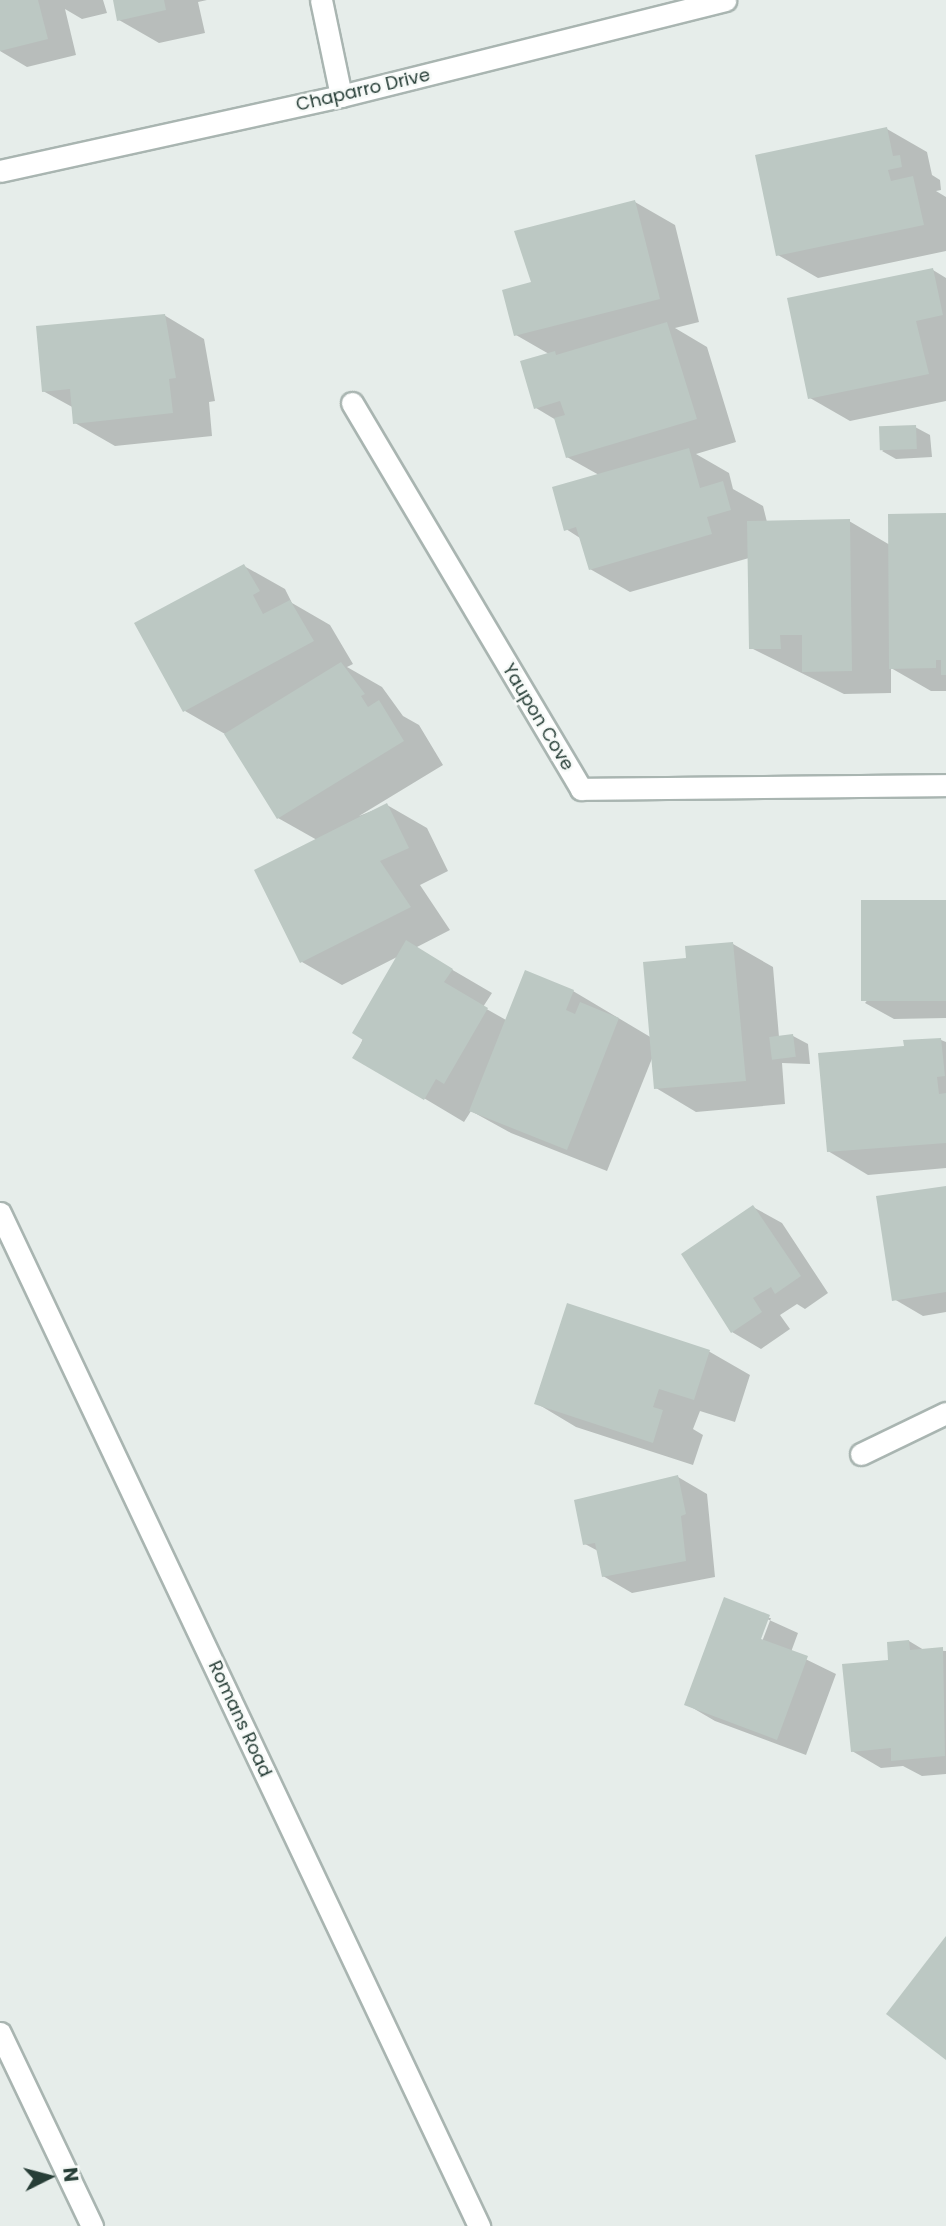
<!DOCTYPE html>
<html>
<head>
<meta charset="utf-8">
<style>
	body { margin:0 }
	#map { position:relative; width:946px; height:2226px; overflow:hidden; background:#e6edea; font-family:Poppins,sans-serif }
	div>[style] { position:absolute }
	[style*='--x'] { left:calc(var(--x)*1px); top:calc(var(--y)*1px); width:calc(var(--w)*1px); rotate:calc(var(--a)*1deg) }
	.shadow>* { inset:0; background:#0003 }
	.building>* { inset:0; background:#bcc8c3; transform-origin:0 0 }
	.roads { filter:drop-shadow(2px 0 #a9b5b1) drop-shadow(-2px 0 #a9b5b1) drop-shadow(0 2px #a9b5b1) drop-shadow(0 -2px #a9b5b1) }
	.lane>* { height:21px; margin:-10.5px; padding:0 10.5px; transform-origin:10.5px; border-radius:10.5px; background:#fff }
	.street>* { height:21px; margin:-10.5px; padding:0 10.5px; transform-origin:10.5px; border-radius:10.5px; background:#fff }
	span { translate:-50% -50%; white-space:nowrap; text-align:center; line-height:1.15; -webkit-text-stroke:5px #f7faf8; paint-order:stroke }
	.street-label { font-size:18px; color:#273e37 }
	.north { position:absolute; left:14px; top:2142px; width:70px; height:70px; -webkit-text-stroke:5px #f7faf8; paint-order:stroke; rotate:84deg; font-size:19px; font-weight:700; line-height:28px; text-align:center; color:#273e37 }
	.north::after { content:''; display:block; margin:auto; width:24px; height:32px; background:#273e37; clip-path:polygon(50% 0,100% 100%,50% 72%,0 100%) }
</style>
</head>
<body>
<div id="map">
	<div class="shadow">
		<div style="clip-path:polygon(0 0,103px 0,107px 13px,82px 19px,65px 9px,76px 55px,27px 67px,0 51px)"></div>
		<div style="clip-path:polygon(115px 0,207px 0,198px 2px,205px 33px,159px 43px,119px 20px)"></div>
		<div style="clip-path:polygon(887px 129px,927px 152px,932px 175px,940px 180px,941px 190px,936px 191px,946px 197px,946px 251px,818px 278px,778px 255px)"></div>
		<div style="clip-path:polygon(635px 202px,675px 225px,699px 322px,675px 328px,707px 347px,736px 442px,696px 454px,729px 473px,733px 489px,763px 506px,767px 522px,849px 521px,890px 545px,946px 515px,946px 691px,931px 691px,891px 668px,891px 693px,844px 694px,751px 648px,749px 558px,630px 592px,590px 569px,580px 538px,566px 529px,599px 475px,567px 457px,556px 420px,536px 408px,549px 354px,516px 335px,534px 283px)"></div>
		<div style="clip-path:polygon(933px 270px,946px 278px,946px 401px,850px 421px,810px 398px)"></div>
		<div style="clip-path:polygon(164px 315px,204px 339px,215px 401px,209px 402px,212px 436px,115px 446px,75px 423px,74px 408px,43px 391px)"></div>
		<div style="clip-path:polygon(915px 427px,930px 435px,932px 457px,896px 459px,882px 451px)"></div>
		<div style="clip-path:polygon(244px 566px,285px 589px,292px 603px,330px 625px,353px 664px,347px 667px,382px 687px,403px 716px,419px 725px,443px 765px,359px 816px,387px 805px,427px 828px,448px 871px,420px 885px,450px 930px,415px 948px,492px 993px,483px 1007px,506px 1020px,573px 991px,652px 1038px,688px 960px,733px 944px,773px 967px,779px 1037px,793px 1036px,808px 1044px,810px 1064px,782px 1063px,785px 1104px,696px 1112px,656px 1088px,653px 1056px,607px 1171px,511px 1133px,471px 1111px,464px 1122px,355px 1057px,399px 956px,342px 985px,302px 962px,317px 840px,278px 818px,225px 734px,185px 711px)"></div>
		<div style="clip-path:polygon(946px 902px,946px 1018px,894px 1019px,865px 1003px)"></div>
		<div style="clip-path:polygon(941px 1040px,946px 1042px,946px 1168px,868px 1175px,828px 1151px,905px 1048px)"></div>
		<div style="clip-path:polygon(946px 1187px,946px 1312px,923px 1316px,894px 1299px)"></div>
		<div style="clip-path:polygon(753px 1207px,782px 1223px,828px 1293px,805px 1309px,797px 1304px,780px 1315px,790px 1329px,761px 1349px,732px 1332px)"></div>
		<div style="clip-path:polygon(568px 1305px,710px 1352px,750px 1375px,735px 1422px,700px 1411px,693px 1429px,703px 1435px,693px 1465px,576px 1427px,536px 1403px)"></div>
		<div style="clip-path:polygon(678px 1477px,707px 1494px,715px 1577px,632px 1593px,603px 1576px,598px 1551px,585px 1544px)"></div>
		<div style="clip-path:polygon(evenodd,725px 1600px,798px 1633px,791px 1652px,836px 1674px,806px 1755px,715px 1721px,686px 1704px,725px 1600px,767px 1618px,771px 1618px,760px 1647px,757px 1646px,767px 1618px)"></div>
		<div style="clip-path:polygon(909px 1641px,924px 1650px,946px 1651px,946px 1774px,922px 1776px,903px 1766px,881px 1768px,852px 1751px,890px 1661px)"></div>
	</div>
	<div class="building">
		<div style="clip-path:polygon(0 0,38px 0,48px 39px,0 51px)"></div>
		<div style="clip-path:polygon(113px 0,164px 0,166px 10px,117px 21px)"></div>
		<div style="clip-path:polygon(887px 127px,893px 156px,900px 155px,902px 167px,888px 170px,891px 181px,913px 176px,924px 225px,776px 256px,755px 155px)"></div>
		<div style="clip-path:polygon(635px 200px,660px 299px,514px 336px,502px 290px,531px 282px,514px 231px)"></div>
		<div style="clip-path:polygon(933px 268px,943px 315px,916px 321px,929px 374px,808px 399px,787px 298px)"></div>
		<div style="clip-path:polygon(165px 314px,176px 378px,169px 379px,173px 413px,73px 424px,70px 389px,42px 392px,36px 326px)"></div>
		<div style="clip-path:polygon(667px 322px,697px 419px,566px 458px,554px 418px,565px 415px,560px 401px,534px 409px,520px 361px,555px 351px,556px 355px)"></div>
		<div style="left:916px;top:425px;width:24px;height:37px;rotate:88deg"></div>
		<div style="clip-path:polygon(689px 448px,700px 488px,723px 481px,731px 510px,707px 517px,712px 534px,589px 570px,576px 527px,564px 531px,552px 487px)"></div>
		<div style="clip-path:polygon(946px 513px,946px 675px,941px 675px,941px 660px,936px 660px,936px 668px,889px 669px,888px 514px)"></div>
		<div style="clip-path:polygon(850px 519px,852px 671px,802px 672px,802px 635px,780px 635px,781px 649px,749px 649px,747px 521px)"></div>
		<div style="clip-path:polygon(244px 564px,260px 591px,253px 595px,263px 614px,290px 600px,314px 641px,183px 712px,134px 623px)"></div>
		<div style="clip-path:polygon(341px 662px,365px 694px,361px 696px,368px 707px,379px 700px,404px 741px,277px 819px,224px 734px)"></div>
		<div style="clip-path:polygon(387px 803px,409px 848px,380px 861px,411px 907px,300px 963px,254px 870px)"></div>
		<div style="left:946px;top:900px;width:101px;height:85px;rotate:90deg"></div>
		<div style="clip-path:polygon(406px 940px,453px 969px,444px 982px,488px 1008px,444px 1084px,436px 1079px,424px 1100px,352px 1058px,363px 1040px,352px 1033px)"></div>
		<div style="clip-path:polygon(733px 942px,746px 1081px,654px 1089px,643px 962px,686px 958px,685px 946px)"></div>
		<div style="clip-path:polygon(525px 970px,574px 990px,566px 1010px,575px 1014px,580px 1002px,619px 1018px,567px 1150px,469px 1111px)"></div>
		<div style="left:793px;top:1034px;width:23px;height:24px;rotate:83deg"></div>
		<div style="clip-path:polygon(941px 1038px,945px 1076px,937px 1077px,939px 1094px,946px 1093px,946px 1143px,827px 1152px,818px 1053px,904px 1046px,903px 1040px)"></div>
		<div style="clip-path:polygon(946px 1186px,946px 1292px,892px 1301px,876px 1196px)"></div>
		<div style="clip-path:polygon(753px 1205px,801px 1276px,775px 1294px,771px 1287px,753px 1298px,762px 1312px,731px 1333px,681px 1254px)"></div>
		<div style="clip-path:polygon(567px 1303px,710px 1350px,694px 1400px,659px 1389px,653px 1407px,663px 1410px,653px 1443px,534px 1404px)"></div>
		<div style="clip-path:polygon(678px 1475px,686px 1514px,681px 1516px,686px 1561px,602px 1577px,595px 1543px,583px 1545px,574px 1500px)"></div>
		<div style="clip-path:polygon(724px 1597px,770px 1615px,761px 1639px,808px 1656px,777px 1740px,684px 1705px)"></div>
		<div style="clip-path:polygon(909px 1640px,910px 1650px,943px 1647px,945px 1756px,891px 1761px,891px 1748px,851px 1752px,842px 1664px,888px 1660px,887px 1642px)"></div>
		<div style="clip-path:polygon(946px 1936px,946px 2060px,886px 2014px)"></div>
	</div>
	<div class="roads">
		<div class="lane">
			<div style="--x:0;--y:2033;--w:214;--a:64.5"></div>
		</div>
		<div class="street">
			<div style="--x:321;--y:0;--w:98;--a:78.2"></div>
			<div style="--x:0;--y:171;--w:349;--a:-12.4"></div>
			<div style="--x:341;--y:96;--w:396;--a:-14"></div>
			<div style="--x:352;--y:403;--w:449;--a:59.3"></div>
			<div style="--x:581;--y:789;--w:365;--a:-0.6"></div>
			<div style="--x:0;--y:1213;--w:1121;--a:64.69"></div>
			<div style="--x:861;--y:1454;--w:94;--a:-25.8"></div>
		</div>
	</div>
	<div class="street-label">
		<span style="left:363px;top:90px;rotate:-13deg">Chaparro Drive</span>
		<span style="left:538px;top:717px;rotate:59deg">Yaupon Cove</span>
		<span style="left:240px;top:1719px;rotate:65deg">Romans Road</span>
	</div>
	<div class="north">N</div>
</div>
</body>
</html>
